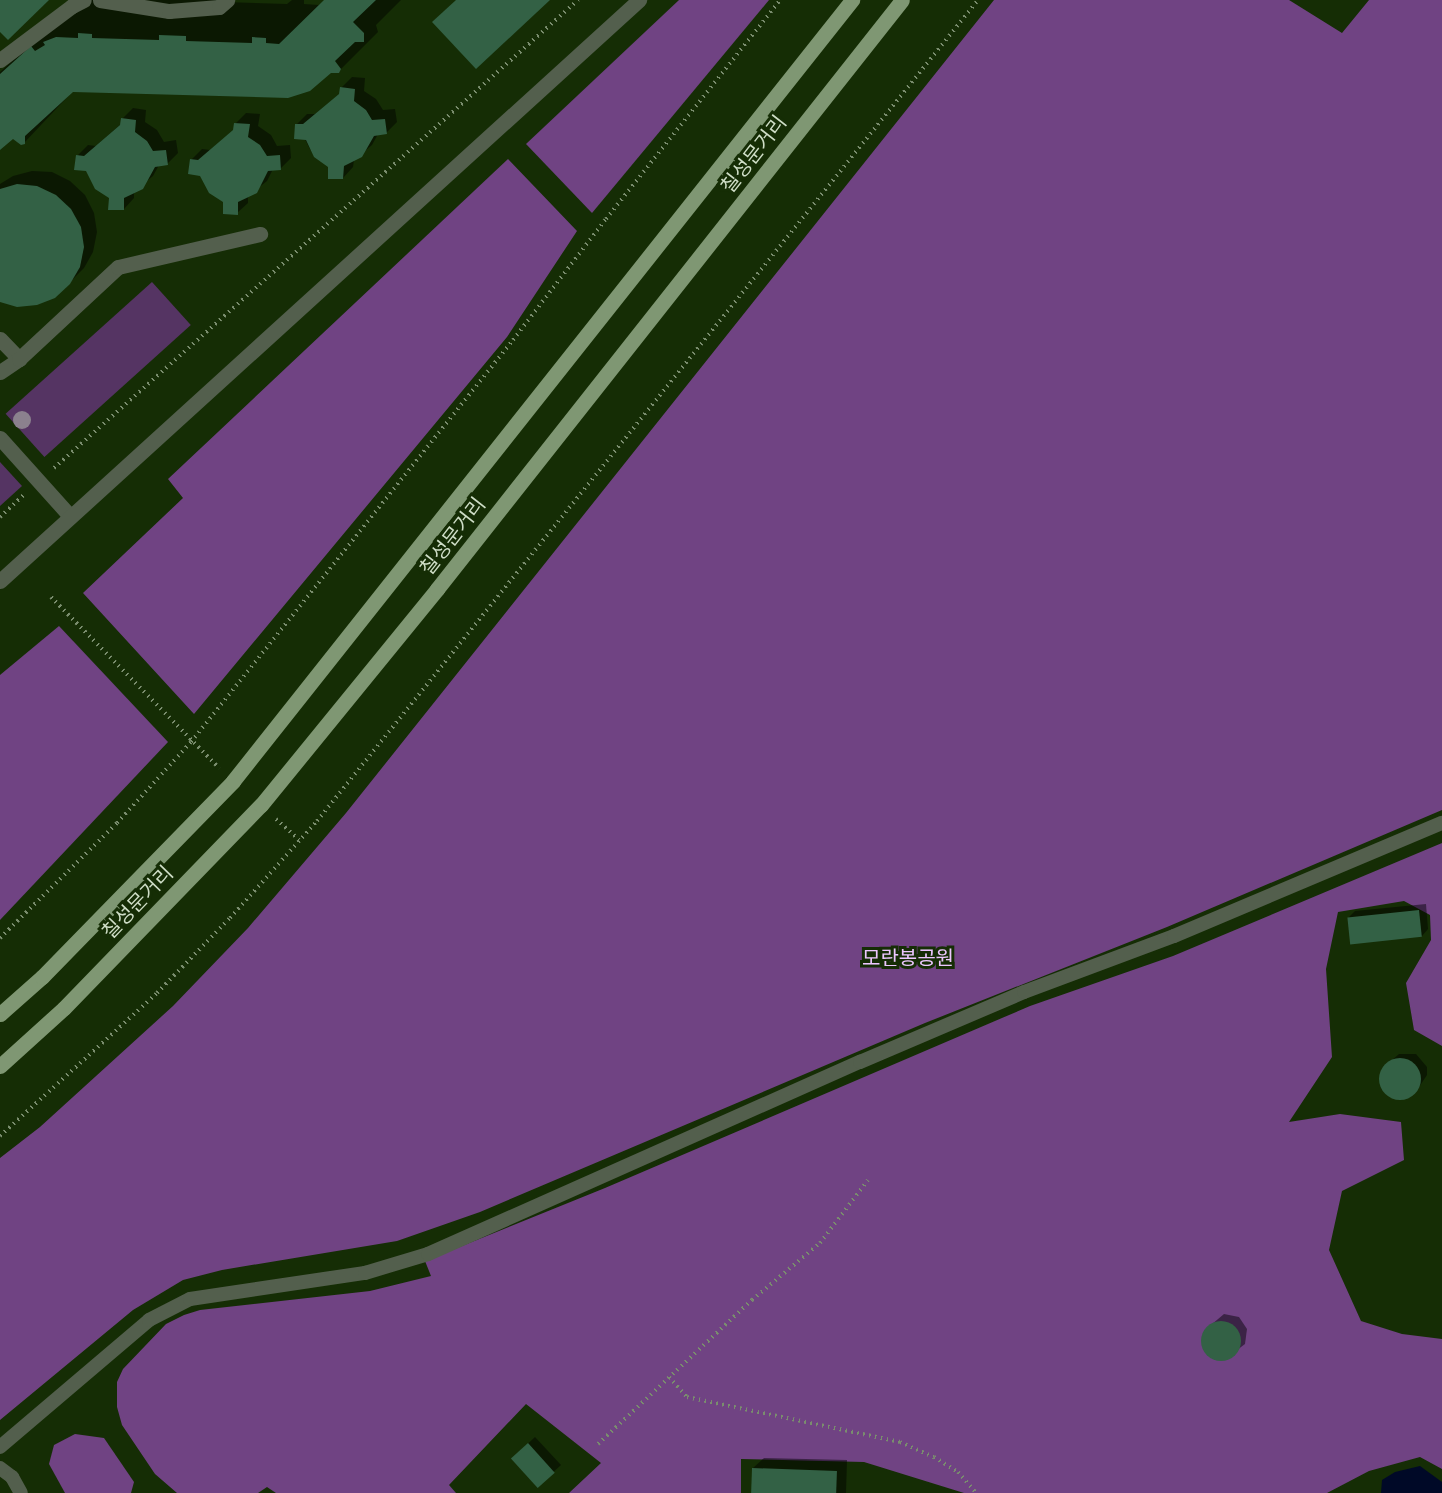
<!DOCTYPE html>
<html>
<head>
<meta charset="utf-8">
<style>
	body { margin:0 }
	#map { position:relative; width:1442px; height:1493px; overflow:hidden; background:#152d05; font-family:Ubuntu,"Noto Sans KR",sans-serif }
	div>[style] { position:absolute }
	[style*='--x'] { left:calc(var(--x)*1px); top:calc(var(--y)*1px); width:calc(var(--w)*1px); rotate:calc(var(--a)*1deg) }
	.green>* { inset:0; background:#553463; transform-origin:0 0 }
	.forest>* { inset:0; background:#704383 }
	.water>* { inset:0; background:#000927 }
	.shadow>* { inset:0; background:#0007 }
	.building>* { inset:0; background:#336145; transform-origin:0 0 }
	.round { border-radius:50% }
	.path>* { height:4px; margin-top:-2px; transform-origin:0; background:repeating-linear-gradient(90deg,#7a8d6e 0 1.5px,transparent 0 6px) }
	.service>* { height:14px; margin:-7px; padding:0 7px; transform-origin:7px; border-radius:7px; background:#535f4d }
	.minor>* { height:15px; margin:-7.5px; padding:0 7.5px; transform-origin:7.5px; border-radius:7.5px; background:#535f4d }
	.primary>* { height:15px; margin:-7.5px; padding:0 7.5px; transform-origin:7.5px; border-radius:7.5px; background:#7f9773 }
	.trees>* { width:18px; height:18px; margin:-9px; border-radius:50%; background:#8b818e }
	span { translate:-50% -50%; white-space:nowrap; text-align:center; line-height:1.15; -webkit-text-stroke:6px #152d05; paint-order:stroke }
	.street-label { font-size:20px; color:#ceddc6 }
	.park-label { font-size:20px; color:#ecc6fe }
</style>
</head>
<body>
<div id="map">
	<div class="green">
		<div style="left:152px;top:282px;width:58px;height:197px;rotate:48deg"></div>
		<div style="clip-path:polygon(0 462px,22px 486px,0 506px)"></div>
	</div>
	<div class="forest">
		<div style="clip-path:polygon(679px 0,769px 0,592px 213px,526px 144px)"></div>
		<div style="clip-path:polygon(994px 0,1289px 0,1342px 33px,1369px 0,1442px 0,1442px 810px,1167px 927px,925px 1023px,480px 1212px,397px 1241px,222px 1270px,183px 1280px,133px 1310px,0 1420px,0 1158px,40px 1127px,173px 1006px,248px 928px,346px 813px)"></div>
		<div style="clip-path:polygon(508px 159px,577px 231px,507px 337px,194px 714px,83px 593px,183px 498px,168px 479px)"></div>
		<div style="clip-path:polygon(59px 626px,168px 742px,0 920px,0 675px)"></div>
		<div style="clip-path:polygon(1442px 843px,1442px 1046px,1414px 1030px,1406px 983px,1431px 940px,1430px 915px,1404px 901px,1338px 912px,1326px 969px,1332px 1057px,1289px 1122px,1340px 1114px,1401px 1122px,1404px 1160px,1342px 1191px,1329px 1250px,1361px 1321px,1402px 1334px,1442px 1339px,1442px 1469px,1420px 1457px,1369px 1471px,1327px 1493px,964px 1493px,864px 1462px,741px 1459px,741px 1493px,569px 1493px,601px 1463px,526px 1404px,449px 1485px,456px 1493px,276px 1493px,267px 1487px,258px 1493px,177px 1493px,155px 1474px,122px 1425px,117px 1407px,117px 1382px,123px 1369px,166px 1324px,184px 1315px,200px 1310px,370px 1291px,431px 1276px,425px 1261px,605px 1188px,1030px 1006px,1173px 956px)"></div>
		<div style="clip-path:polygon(75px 1434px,104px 1438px,134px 1482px,131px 1493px,65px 1493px,49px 1464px,54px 1445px)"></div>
	</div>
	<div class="water">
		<div style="clip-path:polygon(1420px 1466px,1442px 1482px,1442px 1493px,1381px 1493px,1382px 1480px,1395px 1472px)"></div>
	</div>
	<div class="shadow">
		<div style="clip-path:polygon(92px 0,224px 0,224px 2px,287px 4px,292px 0,304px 0,304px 4px,319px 5px,325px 0,401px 0,376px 25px,378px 32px,339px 71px,73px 91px,24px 143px,12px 137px,0 148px,0 72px,71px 8px)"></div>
		<div style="clip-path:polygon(352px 77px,365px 78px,364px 91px,376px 99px,383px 110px,395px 109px,397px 122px,386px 133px,378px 134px,372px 145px,354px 160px,353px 167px,343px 178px,310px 149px,297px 124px,307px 114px,315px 114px,341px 93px,341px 88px)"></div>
		<div style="clip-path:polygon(133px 108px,146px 110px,145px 122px,157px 130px,164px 142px,176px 140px,178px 153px,167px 164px,159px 165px,153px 176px,134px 191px,134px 198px,124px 209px,111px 197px,78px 155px,88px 145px,96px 146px,121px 124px,122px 119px)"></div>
		<div style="clip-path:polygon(246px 113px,260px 114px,258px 126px,271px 135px,277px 146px,290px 145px,291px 158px,281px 168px,273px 169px,267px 181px,248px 196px,248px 203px,237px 213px,191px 160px,202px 149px,210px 150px,235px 129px,236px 123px)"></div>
		<div style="clip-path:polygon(32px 171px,52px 172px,70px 181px,85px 195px,94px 213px,97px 232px,93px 252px,84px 268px,69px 283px,0 301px,0 184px,13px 176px)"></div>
		<div style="clip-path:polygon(1426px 904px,1428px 929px,1422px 936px,1348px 918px,1355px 911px)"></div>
		<div style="clip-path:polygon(1399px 1054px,1416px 1054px,1427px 1067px,1427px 1075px,1417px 1090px,1409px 1097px,1401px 1099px,1385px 1092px,1380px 1076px,1384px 1067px)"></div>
		<div style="clip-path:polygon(1224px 1314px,1239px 1317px,1247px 1329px,1245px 1344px,1224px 1360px,1210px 1357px,1202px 1344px,1205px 1330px)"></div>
		<div style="clip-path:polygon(535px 1437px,561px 1465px,537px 1487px,519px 1452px)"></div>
		<div style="clip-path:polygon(764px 1458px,847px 1460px,846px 1493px,753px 1493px,753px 1468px)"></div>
	</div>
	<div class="building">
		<div style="clip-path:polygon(0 0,49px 0,8px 40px,0 32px)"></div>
		<div style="clip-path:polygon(324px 0,376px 0,353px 22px,364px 33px,364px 42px,355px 42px,335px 61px,341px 69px,339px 73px,331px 73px,310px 91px,288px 98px,73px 92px,25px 136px,25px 144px,21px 145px,13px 139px,0 150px,0 74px,31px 46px,35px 51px,45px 45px,43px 42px,56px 37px,78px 38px,78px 33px,92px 34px,92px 38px,159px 40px,159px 35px,186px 36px,186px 41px,252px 43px,252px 37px,266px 38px,266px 43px,279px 44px)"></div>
		<div style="clip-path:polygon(456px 0,550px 0,476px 69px,432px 22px)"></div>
		<div style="clip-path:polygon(340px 87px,355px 89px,354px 101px,366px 110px,372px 120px,385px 119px,387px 134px,374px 136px,362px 157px,344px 166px,343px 179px,328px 179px,328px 167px,314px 157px,306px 140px,294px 139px,295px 124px,303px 124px,339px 94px)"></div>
		<div style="clip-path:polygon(121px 118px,136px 120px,135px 132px,147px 141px,153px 151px,166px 150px,168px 165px,155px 167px,143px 189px,124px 198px,124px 210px,108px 210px,109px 198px,95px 189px,86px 171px,74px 170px,76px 155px,84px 156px,120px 125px)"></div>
		<div style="clip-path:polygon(234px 123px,250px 124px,248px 137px,260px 145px,267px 156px,280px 155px,281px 170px,268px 171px,257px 193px,238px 202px,238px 215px,223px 214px,223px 202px,209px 193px,200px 176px,188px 174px,190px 159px,198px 160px,233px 130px)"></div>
		<div style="clip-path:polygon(17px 184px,37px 186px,56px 195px,71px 209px,81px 227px,84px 247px,80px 267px,70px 284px,55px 298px,37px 305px,17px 307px,0 302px,0 189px)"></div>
		<div style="left:1419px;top:910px;width:27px;height:72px;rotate:84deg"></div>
		<div class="round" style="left:1379px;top:1058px;width:42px;height:42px"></div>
		<div class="round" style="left:1201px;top:1321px;width:40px;height:40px"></div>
		<div style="left:528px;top:1443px;width:40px;height:23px;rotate:48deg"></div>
		<div style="left:752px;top:1468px;width:85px;height:25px;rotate:2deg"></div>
	</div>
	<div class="path">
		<div style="--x:54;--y:468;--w:703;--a:-41.77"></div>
		<div style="--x:0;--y:517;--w:33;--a:-43"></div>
		<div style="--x:51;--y:597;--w:240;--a:45.5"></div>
		<div style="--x:276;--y:819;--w:31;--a:42"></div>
		<div style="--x:0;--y:938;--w:164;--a:-44.5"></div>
		<div style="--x:117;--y:823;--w:110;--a:-47.6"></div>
		<div style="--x:191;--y:742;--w:515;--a:-51.31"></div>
		<div style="--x:513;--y:340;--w:153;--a:-52.5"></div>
		<div style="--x:606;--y:219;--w:280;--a:-51.5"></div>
		<div style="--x:0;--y:1136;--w:212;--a:-42.3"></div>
		<div style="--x:157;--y:993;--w:105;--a:-45.8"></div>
		<div style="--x:230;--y:918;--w:130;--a:-48.1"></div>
		<div style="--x:317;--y:821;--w:1054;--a:-51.16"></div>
		<div style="--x:669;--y:1377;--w:27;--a:48"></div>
		<div style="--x:687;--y:1397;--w:218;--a:11.9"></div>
		<div style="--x:900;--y:1442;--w:37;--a:24"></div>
		<div style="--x:934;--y:1457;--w:28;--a:32"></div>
		<div style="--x:958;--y:1472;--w:28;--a:49"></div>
		<div style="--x:598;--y:1444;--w:211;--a:-43.1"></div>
		<div style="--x:752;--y:1300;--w:89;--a:-40"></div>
		<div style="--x:820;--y:1243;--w:79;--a:-52.7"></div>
	</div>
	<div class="service">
		<div style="--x:0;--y:1447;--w:196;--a:-40.4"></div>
		<div style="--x:149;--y:1320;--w:46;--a:-27.1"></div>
		<div style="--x:190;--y:1299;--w:177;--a:-8.5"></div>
		<div style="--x:365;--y:1273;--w:66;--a:-16.8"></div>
		<div style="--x:428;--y:1254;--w:473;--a:-24"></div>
		<div style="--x:860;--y:1062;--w:178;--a:-23.1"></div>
		<div style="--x:1024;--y:992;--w:160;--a:-20.5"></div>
		<div style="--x:1174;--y:936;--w:291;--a:-22.9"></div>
		<div style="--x:0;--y:1468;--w:15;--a:37"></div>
		<div style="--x:12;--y:1477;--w:18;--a:61"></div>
	</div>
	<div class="minor">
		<div style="--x:100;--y:0;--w:70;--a:9.1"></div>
		<div style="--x:169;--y:11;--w:50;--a:-4.6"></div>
		<div style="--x:219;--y:7;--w:11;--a:-41"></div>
		<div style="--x:0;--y:60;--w:90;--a:-36.9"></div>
		<div style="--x:72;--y:6;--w:13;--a:-27"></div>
		<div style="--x:0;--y:339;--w:28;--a:46"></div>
		<div style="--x:0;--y:372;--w:23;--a:-34"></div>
		<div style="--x:19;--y:359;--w:135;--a:-42.9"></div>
		<div style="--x:118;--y:267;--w:146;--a:-13.1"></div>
		<div style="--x:0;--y:438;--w:105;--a:48.1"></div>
		<div style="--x:0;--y:581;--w:864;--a:-42.28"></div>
	</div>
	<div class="primary">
		<div style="--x:0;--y:1014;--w:56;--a:-41.4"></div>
		<div style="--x:42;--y:977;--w:274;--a:-45.7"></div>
		<div style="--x:233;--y:781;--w:997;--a:-51.6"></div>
		<div style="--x:0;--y:1066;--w:86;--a:-42.2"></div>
		<div style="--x:64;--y:1008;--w:283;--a:-45.9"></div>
		<div style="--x:261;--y:805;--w:279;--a:-50.8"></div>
		<div style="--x:437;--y:589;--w:750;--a:-51.71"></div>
	</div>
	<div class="trees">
		<div style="left:22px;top:420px"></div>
	</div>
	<div class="street-label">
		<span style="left:753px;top:154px;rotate:-52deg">칠성문거리</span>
		<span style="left:452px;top:536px;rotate:-52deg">칠성문거리</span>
		<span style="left:137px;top:902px;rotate:-46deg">칠성문거리</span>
	</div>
	<div class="park-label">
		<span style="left:908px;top:957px">모란봉공원</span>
	</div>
</div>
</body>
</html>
